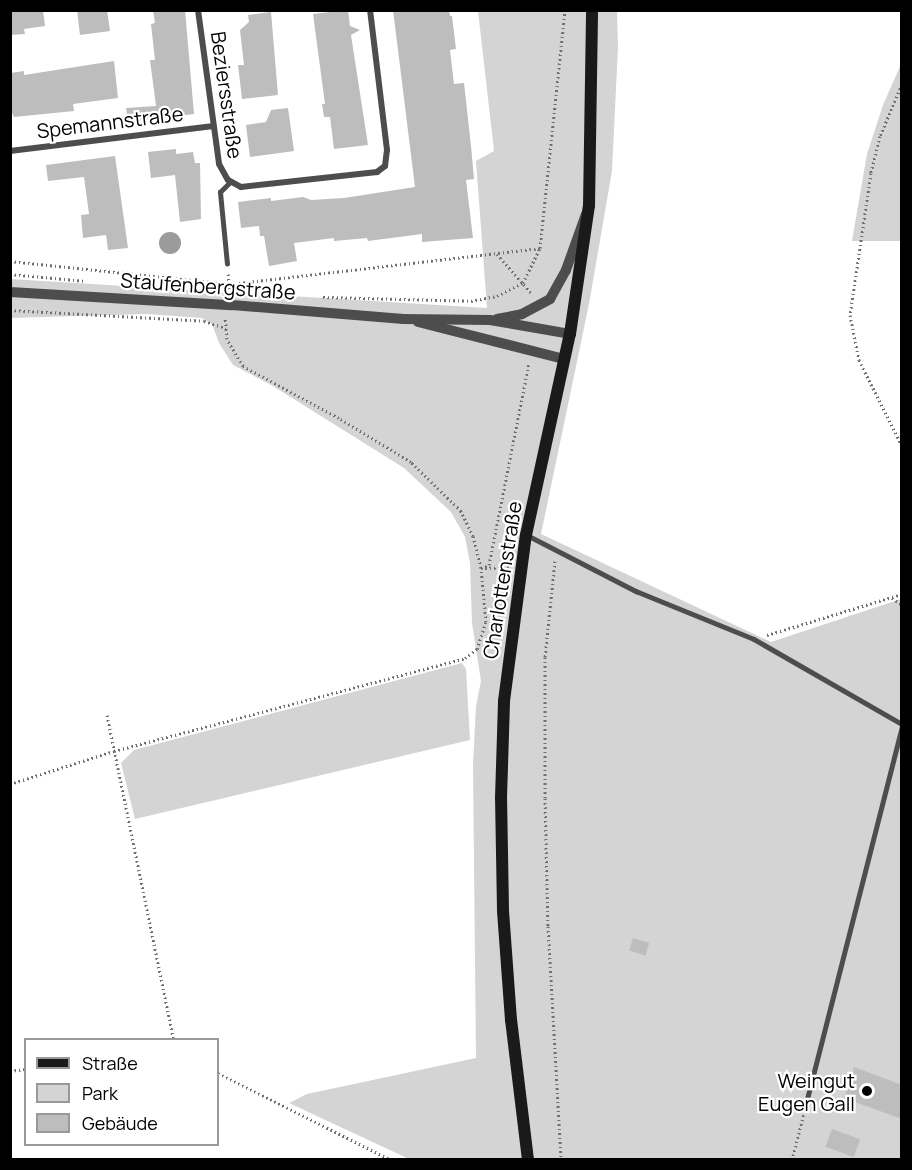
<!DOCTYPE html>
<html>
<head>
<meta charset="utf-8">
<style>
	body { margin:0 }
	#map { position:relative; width:912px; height:1170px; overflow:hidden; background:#fff; font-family:Manrope,sans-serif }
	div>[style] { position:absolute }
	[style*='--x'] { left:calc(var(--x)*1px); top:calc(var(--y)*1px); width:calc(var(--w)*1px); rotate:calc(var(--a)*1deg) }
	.green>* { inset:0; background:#d4d4d4 }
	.water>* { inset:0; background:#9b9b9b }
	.round { border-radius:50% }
	.building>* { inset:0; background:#bdbdbd; transform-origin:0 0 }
	.path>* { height:3px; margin-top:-1.5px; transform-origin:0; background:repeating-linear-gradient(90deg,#6f6f6f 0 1.5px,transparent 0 4.5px) }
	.service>* { height:4.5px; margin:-2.25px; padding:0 2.25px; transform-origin:2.25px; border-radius:2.25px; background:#4d4d4d }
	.minor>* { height:6px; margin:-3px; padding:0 3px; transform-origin:3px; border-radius:3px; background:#4d4d4d }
	.tertiary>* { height:10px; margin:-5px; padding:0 5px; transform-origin:5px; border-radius:5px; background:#4d4d4d }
	.secondary>* { height:12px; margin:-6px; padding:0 6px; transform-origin:6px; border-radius:6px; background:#1a1a1a }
	.dots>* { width:16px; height:16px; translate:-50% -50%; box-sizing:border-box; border:3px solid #fff; border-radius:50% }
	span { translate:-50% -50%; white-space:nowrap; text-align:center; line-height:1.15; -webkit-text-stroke:4.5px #fff; paint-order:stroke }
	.street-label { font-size:20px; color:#000 }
	.poi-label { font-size:20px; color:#000 }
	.right { translate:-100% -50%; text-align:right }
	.frame { position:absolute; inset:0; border:12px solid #000; pointer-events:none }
	.legend { position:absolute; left:24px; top:1038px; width:195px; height:108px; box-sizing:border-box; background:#fff; border:2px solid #999; margin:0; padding:8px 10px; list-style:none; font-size:18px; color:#000 }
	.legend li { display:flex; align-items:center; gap:12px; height:30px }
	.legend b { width:30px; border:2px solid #999 }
</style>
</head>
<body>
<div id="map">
	<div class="green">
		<div style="clip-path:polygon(478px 11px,617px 11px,618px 47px,612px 171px,589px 304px,541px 534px,771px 642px,901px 599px,901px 1159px,409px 1159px,289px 1103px,307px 1094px,476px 1058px,473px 764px,476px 706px,481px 681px,472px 623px,470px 563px,465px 537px,451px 512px,404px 468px,273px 386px,233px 365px,219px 343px,212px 324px,202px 318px,147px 314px,11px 318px,10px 279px,487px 308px,476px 161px,494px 151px)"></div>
		<div style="clip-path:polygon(901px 64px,901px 241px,852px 241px,867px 154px,883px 105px)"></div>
		<div style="clip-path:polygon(462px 663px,466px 669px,470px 740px,135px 819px,121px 763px,134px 750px)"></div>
	</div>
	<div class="water">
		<div class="round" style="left:159px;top:232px;width:22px;height:22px"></div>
	</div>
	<div class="building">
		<div style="clip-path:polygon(10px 10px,43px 10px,45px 26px,24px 29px,25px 34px,10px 35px)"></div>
		<div style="clip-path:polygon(77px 10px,107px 10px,110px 31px,80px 35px)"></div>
		<div style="clip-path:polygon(153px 10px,185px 10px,194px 114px,128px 122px,126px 108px,156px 106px,150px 60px,155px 60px,151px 24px,155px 23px)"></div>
		<div style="clip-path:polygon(348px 10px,350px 26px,360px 30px,351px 35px,368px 145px,334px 149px,330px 117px,324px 117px,322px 104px,325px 104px,313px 14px)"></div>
		<div style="clip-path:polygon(393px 10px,449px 10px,450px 16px,452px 16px,456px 49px,450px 50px,454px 84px,464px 83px,471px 146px,474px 179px,466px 180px,473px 238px,422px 242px,422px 234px,368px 241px,367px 238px,334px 241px,334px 238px,294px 243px,297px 261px,269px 266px,264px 236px,260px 236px,259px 226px,241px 228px,238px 202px,271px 198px,271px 201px,303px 197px,311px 200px,344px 198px,415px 187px)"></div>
		<div style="clip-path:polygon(271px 12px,278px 95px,242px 99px,238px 65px,244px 65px,240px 30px,249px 22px,248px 15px)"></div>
		<div style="clip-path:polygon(114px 61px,118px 98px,73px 104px,74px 111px,14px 117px,10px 109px,10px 73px,24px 71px,24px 75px)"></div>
		<div style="clip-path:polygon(288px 108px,294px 151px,250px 157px,246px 125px,266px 122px,271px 110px)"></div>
		<div style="clip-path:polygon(176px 149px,176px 154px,193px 152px,195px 163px,200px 163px,201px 219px,180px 222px,175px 175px,151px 178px,148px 152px)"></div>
		<div style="clip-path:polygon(115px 156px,128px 248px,108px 250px,106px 235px,83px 238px,81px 215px,89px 214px,84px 177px,48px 181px,46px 165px)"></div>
		<div style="left:633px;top:938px;width:17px;height:13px;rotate:17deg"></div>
		<div style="clip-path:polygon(854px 1067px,902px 1085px,902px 1119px,844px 1098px)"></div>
		<div style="left:832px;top:1129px;width:30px;height:19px;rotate:20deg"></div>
	</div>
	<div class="path">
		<div style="--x:902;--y:84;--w:56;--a:112.9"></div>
		<div style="--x:880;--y:136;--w:38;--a:104"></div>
		<div style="--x:871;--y:173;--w:144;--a:98.4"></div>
		<div style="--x:850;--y:315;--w:46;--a:78.7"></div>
		<div style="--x:859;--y:360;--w:96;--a:63.4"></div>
		<div style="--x:497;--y:254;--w:53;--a:48.8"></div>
		<div style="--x:10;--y:261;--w:221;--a:6"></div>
		<div style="--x:230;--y:284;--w:312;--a:-6.6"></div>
		<div style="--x:10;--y:274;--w:76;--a:5.3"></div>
		<div style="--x:228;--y:274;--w:17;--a:83"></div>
		<div style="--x:323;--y:297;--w:148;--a:1.5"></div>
		<div style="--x:471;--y:301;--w:26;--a:-11"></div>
		<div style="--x:497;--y:296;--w:29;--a:-27"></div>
		<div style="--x:523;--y:283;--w:39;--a:-64"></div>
		<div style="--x:540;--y:248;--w:239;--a:-84"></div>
		<div style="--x:10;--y:310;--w:194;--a:3.2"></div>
		<div style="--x:204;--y:321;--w:23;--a:18"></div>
		<div style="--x:555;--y:561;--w:97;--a:95.9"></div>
		<div style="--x:545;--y:657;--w:141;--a:90"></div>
		<div style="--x:545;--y:798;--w:128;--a:88.7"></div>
		<div style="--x:548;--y:926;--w:234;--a:86.8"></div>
		<div style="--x:481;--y:568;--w:9;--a:-21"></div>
		<div style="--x:489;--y:565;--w:206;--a:-78.8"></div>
		<div style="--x:485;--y:568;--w:24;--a:-2"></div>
		<div style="--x:892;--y:598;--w:12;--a:35"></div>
		<div style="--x:767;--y:635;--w:141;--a:-16.9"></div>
		<div style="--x:107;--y:715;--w:332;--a:78.4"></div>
		<div style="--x:10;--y:784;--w:109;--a:-17.6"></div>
		<div style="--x:114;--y:751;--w:363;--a:-14.8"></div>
		<div style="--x:465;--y:658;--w:15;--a:-37"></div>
		<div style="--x:477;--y:649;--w:28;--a:-72"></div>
		<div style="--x:486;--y:622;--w:54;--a:-95.3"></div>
		<div style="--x:481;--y:568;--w:33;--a:-104"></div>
		<div style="--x:473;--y:536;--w:28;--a:-116"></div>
		<div style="--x:461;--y:511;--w:70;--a:-135.6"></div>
		<div style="--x:411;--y:462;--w:84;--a:-148.6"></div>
		<div style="--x:339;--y:418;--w:109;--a:-151.6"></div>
		<div style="--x:243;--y:366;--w:31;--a:-121"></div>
		<div style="--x:227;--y:339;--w:21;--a:-95"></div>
		<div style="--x:10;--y:1071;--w:16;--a:-7"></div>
		<div style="--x:218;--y:1073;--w:194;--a:26.7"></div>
		<div style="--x:792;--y:1160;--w:53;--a:-75.7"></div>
	</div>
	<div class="service">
		<div style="--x:227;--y:264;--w:72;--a:-95.6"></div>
		<div style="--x:220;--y:192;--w:14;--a:-45"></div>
		<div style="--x:527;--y:535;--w:123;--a:27.2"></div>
		<div style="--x:636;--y:591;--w:127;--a:22.1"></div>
		<div style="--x:754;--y:639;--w:171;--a:29.9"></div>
		<div style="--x:807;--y:1099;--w:384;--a:-75.7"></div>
	</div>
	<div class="minor">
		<div style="--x:198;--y:10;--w:155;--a:82.2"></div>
		<div style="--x:219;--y:164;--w:18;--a:61"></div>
		<div style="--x:228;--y:180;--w:15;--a:28"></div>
		<div style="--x:241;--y:187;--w:137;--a:-6.3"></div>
		<div style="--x:377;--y:172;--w:10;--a:-37"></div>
		<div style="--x:385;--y:166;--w:16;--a:-83"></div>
		<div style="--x:387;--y:150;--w:141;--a:-96.9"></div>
		<div style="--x:10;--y:151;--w:205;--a:-7"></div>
	</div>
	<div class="tertiary">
		<div style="--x:10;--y:292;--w:222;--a:3.4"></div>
		<div style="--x:232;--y:305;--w:172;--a:4.7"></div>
		<div style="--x:403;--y:319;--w:87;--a:0.7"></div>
		<div style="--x:490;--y:320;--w:81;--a:9.9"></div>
		<div style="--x:497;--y:319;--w:25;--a:-11"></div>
		<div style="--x:522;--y:314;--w:32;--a:-28"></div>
		<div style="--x:550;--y:299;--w:33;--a:-61"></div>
		<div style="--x:566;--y:270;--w:59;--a:-70.3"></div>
		<div style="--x:418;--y:322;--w:151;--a:14.2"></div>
	</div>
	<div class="secondary">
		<div style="--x:528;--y:1160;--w:141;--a:-96.9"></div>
		<div style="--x:511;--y:1020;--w:110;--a:-94.2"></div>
		<div style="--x:503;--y:910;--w:112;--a:-91"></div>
		<div style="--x:501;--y:798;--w:97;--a:-88.2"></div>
		<div style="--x:504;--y:701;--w:167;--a:-82.5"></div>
		<div style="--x:526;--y:535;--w:206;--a:-77.7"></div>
		<div style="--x:570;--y:334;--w:129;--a:-81.6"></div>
		<div style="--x:589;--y:206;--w:196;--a:-89.1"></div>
	</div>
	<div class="dots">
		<div style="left:867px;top:1091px;background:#000"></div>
	</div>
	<div class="street-label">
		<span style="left:227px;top:95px;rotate:82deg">Beziersstraße</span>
		<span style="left:110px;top:122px;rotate:-7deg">Spemannstraße</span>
		<span style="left:208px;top:286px;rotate:4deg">Staufenbergstraße</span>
		<span style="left:502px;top:580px;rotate:-81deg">Charlottenstraße</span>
	</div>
	<div class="poi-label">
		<span class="right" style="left:855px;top:1092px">Weingut<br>Eugen Gall</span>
	</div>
	<div class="frame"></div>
	<ul class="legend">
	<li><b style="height:8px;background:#1a1a1a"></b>Straße</li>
	<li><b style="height:16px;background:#d4d4d4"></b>Park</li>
	<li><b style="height:16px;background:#bdbdbd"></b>Gebäude</li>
	</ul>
</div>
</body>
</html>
